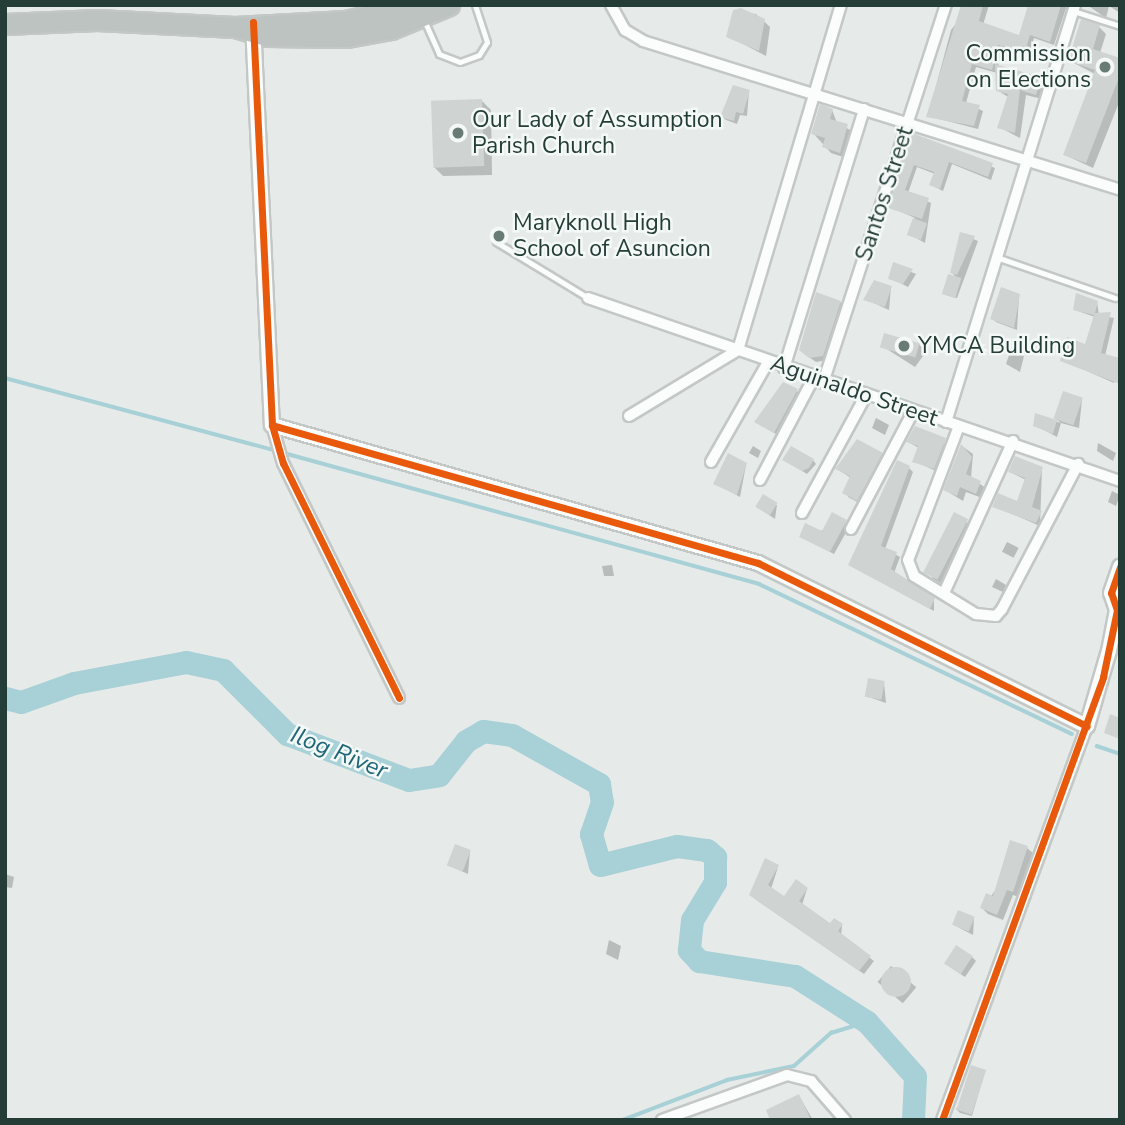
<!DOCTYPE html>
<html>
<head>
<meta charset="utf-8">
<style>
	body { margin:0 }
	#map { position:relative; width:1125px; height:1125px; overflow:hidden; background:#e6ebe9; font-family:"Nunito Sans",sans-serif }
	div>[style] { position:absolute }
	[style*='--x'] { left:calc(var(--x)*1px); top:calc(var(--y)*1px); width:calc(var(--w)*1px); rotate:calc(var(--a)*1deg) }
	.shadow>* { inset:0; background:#0003; transform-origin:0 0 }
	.stream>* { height:3.5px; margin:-1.75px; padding:0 1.75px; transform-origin:1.75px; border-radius:1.75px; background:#a8d0d7 }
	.river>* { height:23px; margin:-11.5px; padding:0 11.5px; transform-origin:11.5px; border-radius:11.5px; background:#a8d0d7 }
	.building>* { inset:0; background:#cfd3d2; transform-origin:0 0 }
	.round { border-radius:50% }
	.roads { filter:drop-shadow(2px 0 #c3c8c6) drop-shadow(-2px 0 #c3c8c6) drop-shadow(0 2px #c3c8c6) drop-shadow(0 -2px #c3c8c6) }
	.lane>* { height:5px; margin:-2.5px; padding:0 2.5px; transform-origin:2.5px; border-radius:2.5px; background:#fbfcfc }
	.street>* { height:10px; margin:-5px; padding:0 5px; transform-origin:5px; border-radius:5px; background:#fbfcfc }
	.secondary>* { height:14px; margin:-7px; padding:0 7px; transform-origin:7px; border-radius:7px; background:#fbfcfc }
	.highway>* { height:19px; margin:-9.5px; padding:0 9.5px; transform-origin:9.5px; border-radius:9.5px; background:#bcc3c1 }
	.cycleway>* { height:7px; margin:-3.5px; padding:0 3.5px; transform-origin:3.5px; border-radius:3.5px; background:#e8590c }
	.dots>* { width:19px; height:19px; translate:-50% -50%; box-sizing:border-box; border:4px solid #f4f9f7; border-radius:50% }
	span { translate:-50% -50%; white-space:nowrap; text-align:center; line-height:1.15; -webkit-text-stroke:5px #f4f9f7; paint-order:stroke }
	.poi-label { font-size:23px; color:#243e37 }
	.right { translate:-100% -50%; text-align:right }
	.left { translate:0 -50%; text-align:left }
	.street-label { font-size:23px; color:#243e37 }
	.water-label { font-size:24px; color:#206778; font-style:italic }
	.frame { position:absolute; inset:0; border:7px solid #243e37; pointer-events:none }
</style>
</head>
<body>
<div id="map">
	<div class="shadow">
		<div style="clip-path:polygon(971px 5px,989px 5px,983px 25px,1020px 37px,1034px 5px,1067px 5px,1054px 45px,1034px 38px,1029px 55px,1003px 48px,998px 66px,1046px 84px,1042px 99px,1026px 95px,1020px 138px,999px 127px,1008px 97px,997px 90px,997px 73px,976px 67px,966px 103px,983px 111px,978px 129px,928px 116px,951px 30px)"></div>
		<div style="clip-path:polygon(1087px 5px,1120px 5px,1120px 13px,1109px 6px,1106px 18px)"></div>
		<div style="clip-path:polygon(735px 12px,756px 14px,770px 27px,766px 56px,728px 36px)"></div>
		<div style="clip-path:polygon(1099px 27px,1106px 34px,1100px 53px,1120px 60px,1120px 100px,1093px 168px,1065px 155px,1095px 74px,1070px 61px)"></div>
		<div style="clip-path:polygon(749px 91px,747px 116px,740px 115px,737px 124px,726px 120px,722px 117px)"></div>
		<div style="clip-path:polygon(482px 101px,491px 110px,492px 175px,443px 176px,434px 167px)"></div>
		<div style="clip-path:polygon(832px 110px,837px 123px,854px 132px,846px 158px,831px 153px,813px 133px)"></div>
		<div style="clip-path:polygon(914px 136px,995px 168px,991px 180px,952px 164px,943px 191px,931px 185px,935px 174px,917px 167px,908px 193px,931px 203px,925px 243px,909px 234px,915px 218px,890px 207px)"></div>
		<div style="clip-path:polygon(961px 234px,978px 241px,957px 298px,946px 295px,958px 279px,952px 273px)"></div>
		<div style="clip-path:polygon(894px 265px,916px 274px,908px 287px,890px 278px)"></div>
		<div style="clip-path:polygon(891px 287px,889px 310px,865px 299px)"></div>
		<div style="clip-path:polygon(1019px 295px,1017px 330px,996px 322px,992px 318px)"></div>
		<div style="clip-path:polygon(840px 302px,846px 307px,828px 360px,816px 362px,806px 355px)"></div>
		<div style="clip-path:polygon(1097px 302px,1099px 315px,1114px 318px,1105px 356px,1120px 368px,1114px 383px,1062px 360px,1086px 346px,1095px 317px,1075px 310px)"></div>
		<div style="clip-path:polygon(919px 344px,926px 352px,915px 367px,882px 346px)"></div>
		<div style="clip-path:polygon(1011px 349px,1024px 356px,1020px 372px,1006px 364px)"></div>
		<div style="clip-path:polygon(797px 391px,801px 395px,778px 435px,760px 425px)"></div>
		<div style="clip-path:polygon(1082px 400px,1079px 428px,1061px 423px,1057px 437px,1035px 425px,1036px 415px,1061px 423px,1056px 419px)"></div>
		<div style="clip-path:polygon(876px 418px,889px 425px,885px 435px,872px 428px)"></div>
		<div style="clip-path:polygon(945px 439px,938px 472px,914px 461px,919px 448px,908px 442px)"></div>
		<div style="clip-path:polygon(1098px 443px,1116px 453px,1113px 461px,1097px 451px)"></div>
		<div style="clip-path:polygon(753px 446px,761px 451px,758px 458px,749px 453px)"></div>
		<div style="clip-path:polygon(962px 446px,973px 454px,971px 478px,986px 488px,982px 498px,966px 492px,963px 501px,945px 490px)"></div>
		<div style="clip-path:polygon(882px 454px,885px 458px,861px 504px,848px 497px,851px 478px,837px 469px)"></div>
		<div style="clip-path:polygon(784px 460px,813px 460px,816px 464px,807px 474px)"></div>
		<div style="clip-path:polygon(746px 465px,740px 497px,715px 483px)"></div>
		<div style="clip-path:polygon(909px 468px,913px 472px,885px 549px,900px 557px,894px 573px,934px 600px,934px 611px,850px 565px)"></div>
		<div style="clip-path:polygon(1042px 468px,1040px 526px,994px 506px,1019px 503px,1026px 480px,1010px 472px)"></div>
		<div style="clip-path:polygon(1112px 491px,1120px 495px,1116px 506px,1108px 502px)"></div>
		<div style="clip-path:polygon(777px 505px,775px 519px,757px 507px)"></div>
		<div style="clip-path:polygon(955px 515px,971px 525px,944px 585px,932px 578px)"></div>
		<div style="clip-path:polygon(845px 523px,849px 527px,834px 554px,801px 537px)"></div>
		<div style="left:1007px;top:542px;width:13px;height:11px;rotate:27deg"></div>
		<div style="clip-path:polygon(612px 565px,614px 576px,604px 576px,602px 566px)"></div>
		<div style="clip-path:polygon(996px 579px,1006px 585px,1003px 592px,992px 587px)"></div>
		<div style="clip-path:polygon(884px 683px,886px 703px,866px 696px)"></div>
		<div style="clip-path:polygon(1027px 848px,1033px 853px,1019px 897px,1013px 895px,1003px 920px,988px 914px,982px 908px)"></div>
		<div style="clip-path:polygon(470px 851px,468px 874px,450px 866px)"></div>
		<div style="clip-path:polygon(778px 867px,771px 889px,785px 898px,807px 889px,802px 905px,831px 926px,834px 921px,842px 926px,841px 936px,874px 961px,864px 974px,755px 899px)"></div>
		<div style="clip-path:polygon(5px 874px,14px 877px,12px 888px,5px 887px)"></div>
		<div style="clip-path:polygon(974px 918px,973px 935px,954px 925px)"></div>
		<div style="clip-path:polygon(609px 940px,621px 946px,618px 960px,606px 954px)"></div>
		<div style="clip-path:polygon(972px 957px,976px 961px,965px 977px,950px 967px)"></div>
		<div style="left:891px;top:966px;width:33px;height:21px;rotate:40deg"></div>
		<div style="clip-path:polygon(985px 1071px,972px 1116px,960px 1113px,956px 1109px)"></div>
		<div style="clip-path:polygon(799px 1096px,813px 1120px,772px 1120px)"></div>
	</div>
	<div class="stream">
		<div style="--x:5;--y:378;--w:282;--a:15"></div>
		<div style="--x:284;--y:453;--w:493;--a:15.4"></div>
		<div style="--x:759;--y:584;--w:347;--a:25.6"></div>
		<div style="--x:1097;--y:746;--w:24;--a:19"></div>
		<div style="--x:623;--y:1120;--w:111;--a:-21"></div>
		<div style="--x:727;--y:1080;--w:68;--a:-11.8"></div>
		<div style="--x:794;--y:1066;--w:50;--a:-41.7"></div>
		<div style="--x:831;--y:1033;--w:38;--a:-17"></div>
	</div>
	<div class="river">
		<div style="--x:5;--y:698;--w:16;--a:14"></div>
		<div style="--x:21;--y:702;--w:56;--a:-19.7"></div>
		<div style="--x:74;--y:683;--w:114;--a:-10.6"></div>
		<div style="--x:186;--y:662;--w:38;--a:12"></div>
		<div style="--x:223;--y:670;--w:91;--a:45"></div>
		<div style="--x:287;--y:734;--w:130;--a:20.7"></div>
		<div style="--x:409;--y:780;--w:30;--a:-9"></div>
		<div style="--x:439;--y:775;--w:43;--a:-51.5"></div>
		<div style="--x:466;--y:741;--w:20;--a:-30"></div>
		<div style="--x:483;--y:731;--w:29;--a:8"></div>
		<div style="--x:512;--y:735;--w:100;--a:29.4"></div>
		<div style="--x:599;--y:784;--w:18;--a:81"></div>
		<div style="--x:602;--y:802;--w:34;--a:109"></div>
		<div style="--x:591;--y:834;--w:32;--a:74"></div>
		<div style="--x:600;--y:865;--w:79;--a:-13.9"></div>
		<div style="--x:677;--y:846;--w:30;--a:8"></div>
		<div style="--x:707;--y:850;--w:11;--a:41"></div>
		<div style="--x:715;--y:857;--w:25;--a:90"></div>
		<div style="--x:715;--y:882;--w:44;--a:121.2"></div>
		<div style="--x:692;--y:920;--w:30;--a:96"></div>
		<div style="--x:689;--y:950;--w:15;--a:48"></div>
		<div style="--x:699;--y:961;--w:97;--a:8.9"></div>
		<div style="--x:795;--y:976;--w:85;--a:32.6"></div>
		<div style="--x:867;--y:1022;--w:72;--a:48.4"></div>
		<div style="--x:915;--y:1076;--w:44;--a:92.6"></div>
	</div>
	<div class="building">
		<div style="clip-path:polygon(961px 5px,983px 5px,979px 21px,1019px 35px,1028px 5px,1061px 5px,1050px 42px,1030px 35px,1025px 52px,998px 45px,992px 70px,972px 64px,962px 101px,980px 105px,974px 126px,926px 117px)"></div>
		<div style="clip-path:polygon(741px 8px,765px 19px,759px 51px,726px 37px,733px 10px)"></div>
		<div style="clip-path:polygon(1081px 19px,1100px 25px,1093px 49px,1120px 58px,1120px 75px,1086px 163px,1063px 155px,1095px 70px,1068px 61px)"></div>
		<div style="clip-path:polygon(995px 64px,1041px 77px,1036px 95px,1020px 90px,1015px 133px,997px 128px,1008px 94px,996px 91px)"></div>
		<div style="clip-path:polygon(733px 85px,750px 90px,743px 114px,736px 112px,734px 121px,720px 117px)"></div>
		<div style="left:482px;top:99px;width:67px;height:51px;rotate:88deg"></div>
		<div style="clip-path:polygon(820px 104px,833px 109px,830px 119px,848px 124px,840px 153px,822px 147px,825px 138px,811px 134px)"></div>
		<div style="clip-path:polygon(912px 133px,993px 163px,988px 177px,949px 162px,940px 189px,929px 185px,934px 172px,914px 165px,905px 190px,929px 198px,922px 219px,888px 208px)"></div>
		<div style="left:913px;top:218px;width:15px;height:18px;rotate:20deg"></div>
		<div style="clip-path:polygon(960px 232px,975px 236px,957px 275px,950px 273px)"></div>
		<div style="clip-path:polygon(893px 262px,913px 269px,903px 284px,888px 279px)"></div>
		<div style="left:948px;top:274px;width:14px;height:21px;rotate:17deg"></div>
		<div style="clip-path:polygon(874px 280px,892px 286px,885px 307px,863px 300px)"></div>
		<div style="clip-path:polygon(1001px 287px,1020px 294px,1014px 328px,990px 319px)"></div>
		<div style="clip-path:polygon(816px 292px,841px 301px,823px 356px,809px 358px,799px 350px)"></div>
		<div style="clip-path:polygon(1076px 293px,1098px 301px,1095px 313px,1111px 312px,1101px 353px,1120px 358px,1120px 384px,1060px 361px,1067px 337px,1085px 344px,1094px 315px,1073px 310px)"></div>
		<div style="left:884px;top:333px;width:37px;height:15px;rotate:16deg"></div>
		<div style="clip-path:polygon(783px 382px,798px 389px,774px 433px,754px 422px)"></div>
		<div style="left:1063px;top:391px;width:21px;height:29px;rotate:19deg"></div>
		<div style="clip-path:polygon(1035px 413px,1057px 420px,1053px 434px,1033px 426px)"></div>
		<div style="clip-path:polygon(915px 426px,946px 438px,934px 469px,912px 462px,918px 446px,906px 442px)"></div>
		<div style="clip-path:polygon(857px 439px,883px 453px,857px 501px,842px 493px,850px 476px,835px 469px)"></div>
		<div style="clip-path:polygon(961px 444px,972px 457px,966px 474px,981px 481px,976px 494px,960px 487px,957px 496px,943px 490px)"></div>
		<div style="clip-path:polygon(791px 446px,814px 459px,809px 468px,802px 471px,782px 460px)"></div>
		<div style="clip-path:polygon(728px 453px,747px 463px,737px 495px,713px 484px)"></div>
		<div style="clip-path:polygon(1015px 456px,1043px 467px,1032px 507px,1042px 511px,1036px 523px,992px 507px,998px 493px,1017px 501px,1025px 478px,1008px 472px)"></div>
		<div style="clip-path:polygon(897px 460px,910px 466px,881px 546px,897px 552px,891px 569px,935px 598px,930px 609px,848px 565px)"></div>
		<div style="left:763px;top:494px;width:17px;height:15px;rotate:31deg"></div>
		<div style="clip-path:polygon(832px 512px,847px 520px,830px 552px,799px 537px,805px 523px,822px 531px)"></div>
		<div style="left:954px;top:512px;width:16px;height:68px;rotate:27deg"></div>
		<div style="left:868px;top:678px;width:17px;height:19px;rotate:10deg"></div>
		<div style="clip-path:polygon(1110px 714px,1120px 718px,1120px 739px,1104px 733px)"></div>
		<div style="clip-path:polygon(1010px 840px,1028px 846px,1013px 892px,1007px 890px,997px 915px,980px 908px,986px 893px,993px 896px)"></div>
		<div style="left:455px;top:844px;width:17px;height:23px;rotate:21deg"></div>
		<div style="clip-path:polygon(765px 858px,779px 865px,768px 885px,784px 896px,796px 879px,808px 888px,799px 901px,830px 923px,834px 918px,843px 924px,838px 931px,871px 956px,859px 971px,749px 895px)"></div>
		<div style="left:958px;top:910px;width:18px;height:16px;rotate:22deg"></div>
		<div style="left:956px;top:945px;width:20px;height:22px;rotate:33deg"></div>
		<div class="round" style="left:881px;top:967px;width:30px;height:30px"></div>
		<div style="left:971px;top:1065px;width:16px;height:47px;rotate:18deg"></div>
		<div style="clip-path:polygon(799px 1094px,811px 1120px,770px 1120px,766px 1110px)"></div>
	</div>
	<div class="roads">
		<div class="lane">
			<div style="--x:1073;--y:11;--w:49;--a:17.7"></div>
			<div style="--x:424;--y:20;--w:37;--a:66"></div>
			<div style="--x:439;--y:54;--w:22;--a:21"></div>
			<div style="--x:460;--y:62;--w:20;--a:-20"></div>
			<div style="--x:479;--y:55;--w:15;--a:-58"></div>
			<div style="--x:487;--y:42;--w:39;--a:-108"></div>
			<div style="--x:496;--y:242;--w:108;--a:31.3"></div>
			<div style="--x:996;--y:257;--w:126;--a:19"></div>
		</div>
		<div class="street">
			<div style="--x:611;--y:5;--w:29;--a:61"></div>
			<div style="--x:625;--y:30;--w:21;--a:31"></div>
			<div style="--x:643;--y:41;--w:500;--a:17.3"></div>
			<div style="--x:588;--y:298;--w:563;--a:18.98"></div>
			<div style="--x:784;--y:368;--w:271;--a:-72.8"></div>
			<div style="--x:823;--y:383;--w:398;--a:-72"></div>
			<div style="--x:629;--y:416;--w:127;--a:-31.2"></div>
			<div style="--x:738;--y:350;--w:360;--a:-73.4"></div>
			<div style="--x:946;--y:422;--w:436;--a:-72.8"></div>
			<div style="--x:272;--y:425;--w:40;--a:74"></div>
			<div style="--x:283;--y:463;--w:262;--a:63.7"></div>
			<div style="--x:959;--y:426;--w:143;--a:110.8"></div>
			<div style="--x:908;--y:560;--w:17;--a:69"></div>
			<div style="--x:914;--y:576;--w:73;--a:31.5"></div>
			<div style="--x:976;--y:614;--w:20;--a:6"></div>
			<div style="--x:996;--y:616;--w:9;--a:-49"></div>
			<div style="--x:1002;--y:609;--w:164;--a:-62.3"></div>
			<div style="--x:711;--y:462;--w:115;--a:-60.3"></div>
			<div style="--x:760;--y:480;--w:114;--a:-62.3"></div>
			<div style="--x:802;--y:513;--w:132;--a:-61.5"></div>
			<div style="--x:851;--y:529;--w:132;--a:-62.1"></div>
			<div style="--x:944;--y:593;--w:167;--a:-65.6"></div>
			<div style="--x:662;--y:1120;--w:133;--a:-19.8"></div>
			<div style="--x:787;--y:1075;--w:25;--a:14"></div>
			<div style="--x:811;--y:1081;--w:52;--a:48.9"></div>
			<div style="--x:942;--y:1120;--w:420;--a:-69.8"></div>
		</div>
		<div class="secondary">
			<div style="--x:253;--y:24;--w:401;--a:87.3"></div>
			<div style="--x:272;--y:425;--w:505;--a:15.85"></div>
			<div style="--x:758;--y:563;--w:367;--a:26.4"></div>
			<div style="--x:1087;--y:726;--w:78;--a:-73.7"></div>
			<div style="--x:1109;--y:651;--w:42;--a:-79"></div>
			<div style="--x:1117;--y:610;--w:18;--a:-109"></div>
			<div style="--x:1111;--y:593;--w:28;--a:-71"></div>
		</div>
		<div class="highway">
			<div style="--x:5;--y:24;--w:92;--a:-2.5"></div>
			<div style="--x:97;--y:20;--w:138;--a:2.9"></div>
			<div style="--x:235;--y:27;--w:110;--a:-3.1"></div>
			<div style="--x:345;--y:21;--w:73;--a:-12.7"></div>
			<div style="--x:235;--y:27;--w:33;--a:16"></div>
			<div style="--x:267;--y:36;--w:80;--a:0.7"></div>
			<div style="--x:347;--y:37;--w:45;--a:-10.3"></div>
			<div style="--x:391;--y:29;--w:63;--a:-22.5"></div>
		</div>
	</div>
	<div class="cycleway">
		<div style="--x:253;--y:22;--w:403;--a:87.3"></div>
		<div style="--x:272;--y:425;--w:40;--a:74"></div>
		<div style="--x:283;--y:463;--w:262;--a:63.7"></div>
		<div style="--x:272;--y:425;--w:505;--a:15.85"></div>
		<div style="--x:758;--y:563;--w:367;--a:26.4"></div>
		<div style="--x:942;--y:1120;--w:471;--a:-70"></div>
		<div style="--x:1103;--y:677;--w:68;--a:-78.2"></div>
		<div style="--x:1117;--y:610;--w:18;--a:-109"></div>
		<div style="--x:1111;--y:593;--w:28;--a:-71"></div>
	</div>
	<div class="dots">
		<div style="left:1105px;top:67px;background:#687b75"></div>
		<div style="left:458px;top:133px;background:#687b75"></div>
		<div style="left:499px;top:236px;background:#687b75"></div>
		<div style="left:904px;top:346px;background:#687b75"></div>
	</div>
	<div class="poi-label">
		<span class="right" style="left:1091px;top:67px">Commission<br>on Elections</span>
		<span class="left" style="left:472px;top:133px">Our Lady of Assumption<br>Parish Church</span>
		<span class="left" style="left:513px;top:236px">Maryknoll High<br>School of Asuncion</span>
		<span class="left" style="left:918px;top:346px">YMCA Building</span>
	</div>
	<div class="street-label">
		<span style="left:885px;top:194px;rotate:-72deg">Santos Street</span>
		<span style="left:854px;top:391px;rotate:19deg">Aguinaldo Street</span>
	</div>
	<div class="water-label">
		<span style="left:339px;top:753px;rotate:22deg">Ilog River</span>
	</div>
	<div class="frame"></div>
</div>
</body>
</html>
